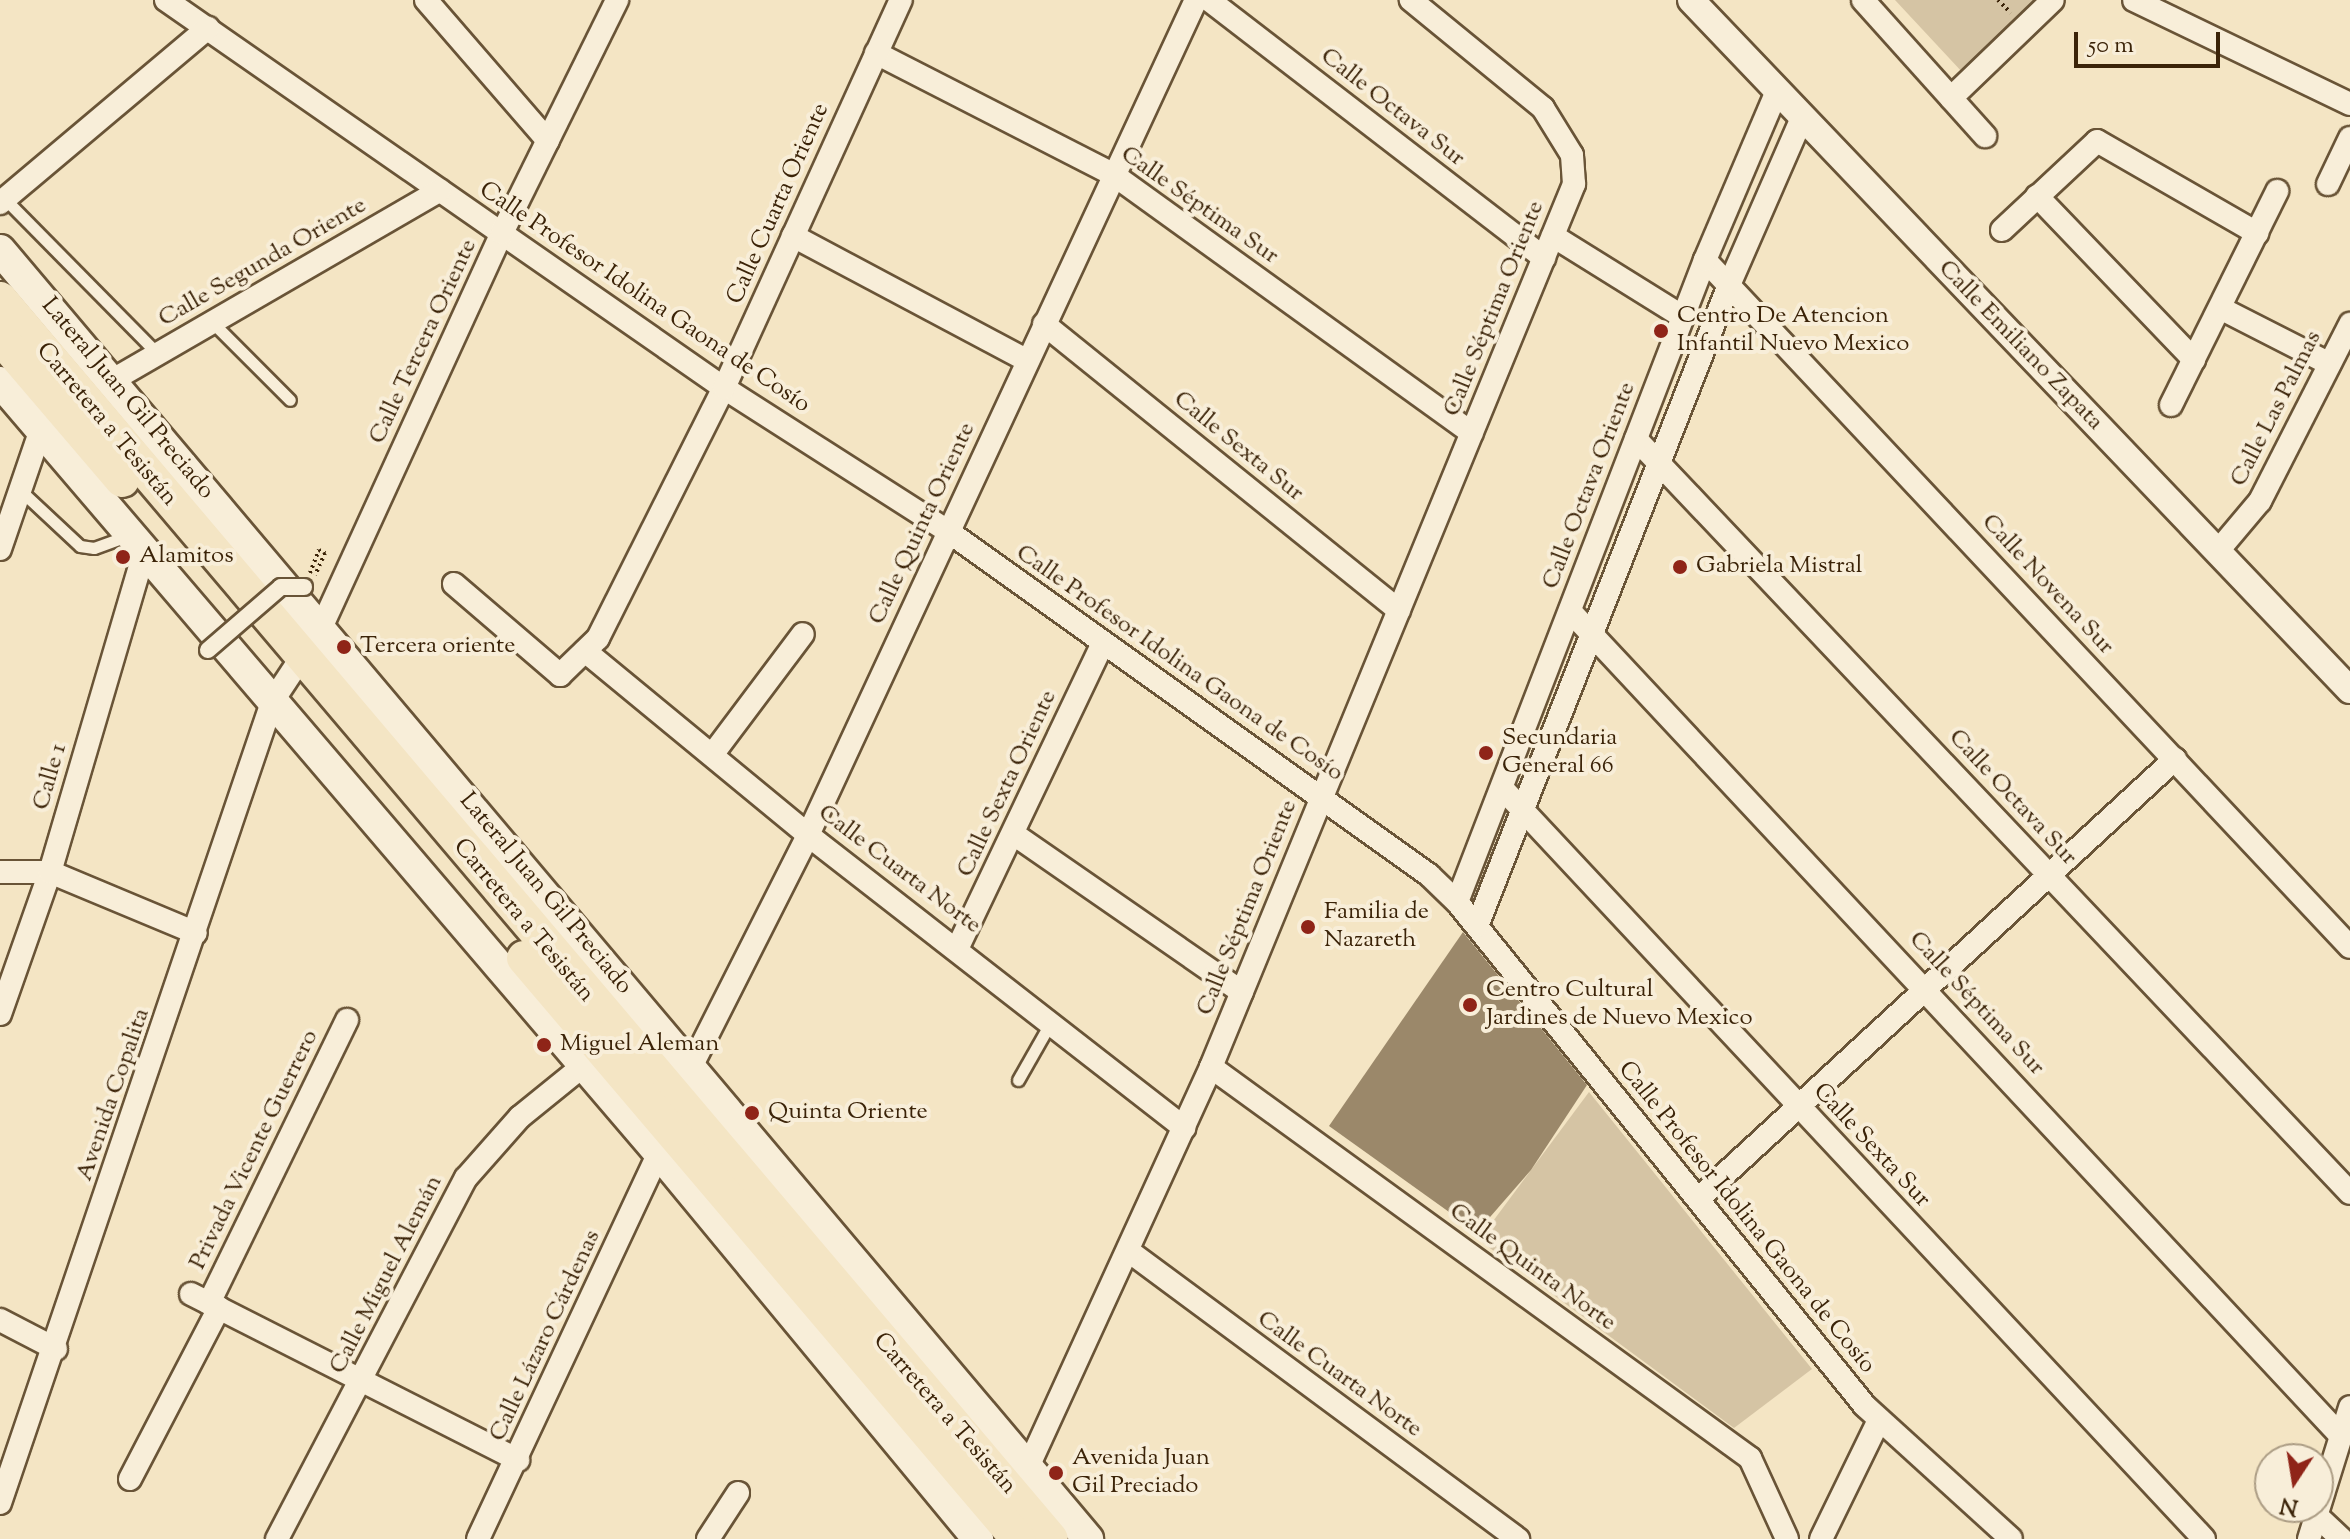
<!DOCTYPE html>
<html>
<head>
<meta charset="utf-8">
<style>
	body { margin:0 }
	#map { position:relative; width:2350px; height:1539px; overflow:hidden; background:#f4e5c4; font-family:"Sorts Mill Goudy",serif }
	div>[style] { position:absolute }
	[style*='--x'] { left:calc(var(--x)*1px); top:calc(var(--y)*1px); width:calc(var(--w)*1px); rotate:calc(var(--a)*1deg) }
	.green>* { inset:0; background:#d5c4a4 }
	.building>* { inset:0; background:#9b886a }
	.path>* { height:4px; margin-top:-2px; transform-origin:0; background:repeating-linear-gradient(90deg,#3b2308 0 2px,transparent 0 6px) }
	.roads { filter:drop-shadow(2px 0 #695437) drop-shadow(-2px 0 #695437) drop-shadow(0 2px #695437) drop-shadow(0 -2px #695437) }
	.service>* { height:11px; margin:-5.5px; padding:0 5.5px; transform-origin:5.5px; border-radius:5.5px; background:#f8eed9 }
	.minor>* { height:22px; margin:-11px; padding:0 11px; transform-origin:11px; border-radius:11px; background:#f8eed9 }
	.tertiary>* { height:26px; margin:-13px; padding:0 13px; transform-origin:13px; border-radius:13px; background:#f8eed9 }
	.secondary>* { height:30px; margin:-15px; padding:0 15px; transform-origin:15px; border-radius:15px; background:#f8eed9 }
	.primary>* { height:34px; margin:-17px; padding:0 17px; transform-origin:17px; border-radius:17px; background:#f4e5c4 }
	.bridges { filter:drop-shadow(2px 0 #695437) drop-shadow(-2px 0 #695437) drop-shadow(0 2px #695437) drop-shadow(0 -2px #695437) }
	.pedestrian-bridge>* { height:16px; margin:-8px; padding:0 8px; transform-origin:8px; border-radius:8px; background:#f8eed9 }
	.dots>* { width:22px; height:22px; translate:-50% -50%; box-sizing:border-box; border:4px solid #f8eed9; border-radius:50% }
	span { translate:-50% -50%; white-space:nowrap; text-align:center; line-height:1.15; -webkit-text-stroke:8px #f8eed9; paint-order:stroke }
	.street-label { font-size:24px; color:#3b2308 }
	.poi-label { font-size:24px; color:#3b2308 }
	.left { translate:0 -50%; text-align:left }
	.north { position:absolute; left:2254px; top:1443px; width:80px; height:80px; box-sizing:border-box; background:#f8eed9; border:2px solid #ac9d85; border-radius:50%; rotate:192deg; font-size:22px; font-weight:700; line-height:32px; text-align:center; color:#3b2308 }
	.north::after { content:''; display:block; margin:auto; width:28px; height:36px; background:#8f2418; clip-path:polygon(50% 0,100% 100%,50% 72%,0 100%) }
	.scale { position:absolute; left:2074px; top:32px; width:146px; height:36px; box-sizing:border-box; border:4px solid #3b2308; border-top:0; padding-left:10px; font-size:24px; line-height:28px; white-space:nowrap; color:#3b2308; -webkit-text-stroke:6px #f8eed9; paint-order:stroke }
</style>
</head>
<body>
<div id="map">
	<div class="green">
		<div style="clip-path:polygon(1895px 0,2040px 0,1963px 73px)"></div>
		<div style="clip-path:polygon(1589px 1092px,1812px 1369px,1734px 1428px,1479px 1240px)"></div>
	</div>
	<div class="building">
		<div style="clip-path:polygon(1463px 932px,1587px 1085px,1531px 1170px,1477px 1232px,1329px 1126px)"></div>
	</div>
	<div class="path">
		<div style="--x:1998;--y:0;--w:18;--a:45"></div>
		<div style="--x:310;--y:573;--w:25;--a:-69"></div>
		<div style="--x:319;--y:550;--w:7;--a:27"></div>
		<div style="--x:325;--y:553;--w:24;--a:114"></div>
	</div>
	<div class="roads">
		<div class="service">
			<div style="--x:5;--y:199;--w:218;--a:45.4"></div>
			<div style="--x:212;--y:322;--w:110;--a:45"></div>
			<div style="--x:20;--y:490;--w:82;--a:43"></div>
			<div style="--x:80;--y:546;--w:14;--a:8"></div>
			<div style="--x:94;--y:548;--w:37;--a:-20"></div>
			<div style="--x:1018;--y:1080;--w:67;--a:-60.4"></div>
		</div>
		<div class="minor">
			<div style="--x:166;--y:0;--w:680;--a:34.81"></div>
			<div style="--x:724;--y:388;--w:267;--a:32.6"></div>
			<div style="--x:949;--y:532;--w:590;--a:35.55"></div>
			<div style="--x:1429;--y:875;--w:39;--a:44"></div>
			<div style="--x:1457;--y:902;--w:648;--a:51.01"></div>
			<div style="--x:1865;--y:1406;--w:197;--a:42.3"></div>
			<div style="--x:426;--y:0;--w:186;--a:49.1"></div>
			<div style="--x:1209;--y:0;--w:423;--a:37.6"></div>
			<div style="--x:1863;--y:0;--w:183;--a:48.1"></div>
			<div style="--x:2134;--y:0;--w:240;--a:25.7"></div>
			<div style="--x:876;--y:53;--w:267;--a:27.1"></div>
			<div style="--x:1114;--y:175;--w:441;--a:35.8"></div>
			<div style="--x:1951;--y:98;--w:141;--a:-43.9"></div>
			<div style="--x:2328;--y:184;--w:51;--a:-64.4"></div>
			<div style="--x:2037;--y:196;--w:227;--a:46.2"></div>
			<div style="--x:0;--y:203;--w:272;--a:-40.1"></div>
			<div style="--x:2002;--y:230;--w:130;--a:-43.1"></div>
			<div style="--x:2097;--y:141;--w:185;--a:29.9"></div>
			<div style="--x:793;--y:236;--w:264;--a:28"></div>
			<div style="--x:1553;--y:236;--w:153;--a:31.9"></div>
			<div style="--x:1705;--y:260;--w:942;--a:46.81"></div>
			<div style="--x:2220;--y:308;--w:123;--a:27"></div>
			<div style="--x:1044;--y:324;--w:456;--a:38.9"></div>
			<div style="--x:111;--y:381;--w:380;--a:-30.1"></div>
			<div style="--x:2171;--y:405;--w:239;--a:-63.6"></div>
			<div style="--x:1636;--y:439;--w:1038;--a:46.56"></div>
			<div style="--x:0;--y:549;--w:127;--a:-71.1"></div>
			<div style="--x:2217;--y:552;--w:67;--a:-49.9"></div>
			<div style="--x:2260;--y:501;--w:199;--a:-63"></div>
			<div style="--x:454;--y:584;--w:140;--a:40.6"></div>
			<div style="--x:560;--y:675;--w:53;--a:-44.2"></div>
			<div style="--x:598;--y:638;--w:280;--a:-63.3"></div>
			<div style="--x:724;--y:388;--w:426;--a:-65.5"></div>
			<div style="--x:1570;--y:611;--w:1129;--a:46.94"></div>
			<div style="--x:585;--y:651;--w:289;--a:39.5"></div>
			<div style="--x:808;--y:835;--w:477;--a:37.9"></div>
			<div style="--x:712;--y:755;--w:151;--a:-53.1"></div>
			<div style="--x:1502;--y:788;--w:1028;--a:46.93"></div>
			<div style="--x:1015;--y:835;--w:276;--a:34.7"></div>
			<div style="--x:0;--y:872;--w:50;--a:0"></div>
			<div style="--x:50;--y:872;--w:158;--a:22.7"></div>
			<div style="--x:1457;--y:902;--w:688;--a:-68.88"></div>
			<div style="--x:1705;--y:260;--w:184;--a:-66.9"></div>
			<div style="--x:1477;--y:926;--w:689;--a:-68.54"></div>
			<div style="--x:1729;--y:285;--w:182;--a:-66.4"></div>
			<div style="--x:958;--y:947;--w:337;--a:-64.5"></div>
			<div style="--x:0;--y:1014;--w:151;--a:-70.6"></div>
			<div style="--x:50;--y:872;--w:334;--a:-73.6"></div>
			<div style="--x:691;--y:1067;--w:260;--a:-63.2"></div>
			<div style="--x:808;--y:835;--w:921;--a:-65.08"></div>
			<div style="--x:1211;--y:1067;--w:666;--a:35.96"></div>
			<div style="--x:1750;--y:1458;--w:89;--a:65.4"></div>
			<div style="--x:1698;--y:1199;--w:649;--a:-42.69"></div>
			<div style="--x:1130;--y:1252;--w:483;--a:36.5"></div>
			<div style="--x:191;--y:1294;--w:367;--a:26.9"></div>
			<div style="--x:209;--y:1303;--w:315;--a:-64"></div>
			<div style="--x:0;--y:1320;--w:63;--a:27.4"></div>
			<div style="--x:1028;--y:1467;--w:440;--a:-65.4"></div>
			<div style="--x:1211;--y:1067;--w:955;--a:-67.65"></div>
			<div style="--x:1574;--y:184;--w:29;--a:-94"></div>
			<div style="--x:1572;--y:155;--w:55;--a:-121.7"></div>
			<div style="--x:1543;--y:108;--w:171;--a:-140.7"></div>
			<div style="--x:130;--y:1479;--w:193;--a:-62.5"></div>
			<div style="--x:0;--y:1503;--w:846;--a:-71.24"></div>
			<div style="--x:272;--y:702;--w:89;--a:-56.5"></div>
			<div style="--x:321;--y:628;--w:434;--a:-65.4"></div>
			<div style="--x:502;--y:233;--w:260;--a:-63.7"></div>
			<div style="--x:2317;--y:1516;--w:34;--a:43"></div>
			<div style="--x:277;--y:1539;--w:407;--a:-62.4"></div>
			<div style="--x:466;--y:1178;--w:81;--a:-48.5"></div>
			<div style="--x:520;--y:1117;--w:81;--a:-39"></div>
			<div style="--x:478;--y:1539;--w:426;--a:-64.9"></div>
			<div style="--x:708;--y:1539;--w:55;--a:-56.9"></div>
			<div style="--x:1821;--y:1539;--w:132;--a:-64"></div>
			<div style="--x:2309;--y:1539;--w:138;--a:-72.7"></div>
		</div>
		<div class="tertiary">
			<div style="--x:1691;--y:0;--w:954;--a:46.32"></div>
		</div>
		<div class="secondary">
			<div style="--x:0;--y:250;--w:1687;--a:49.83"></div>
			<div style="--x:0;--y:382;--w:1014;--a:49.48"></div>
			<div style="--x:659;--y:1153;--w:501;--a:50.43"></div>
		</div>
		<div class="primary">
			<div style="--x:0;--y:299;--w:1625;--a:49.72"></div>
			<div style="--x:0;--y:337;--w:188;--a:49.5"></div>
			<div style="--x:524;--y:958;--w:763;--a:49.63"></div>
		</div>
	</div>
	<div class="bridges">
		<div class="pedestrian-bridge">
			<div style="--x:208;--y:650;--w:96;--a:-40.8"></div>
			<div style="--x:281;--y:587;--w:23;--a:0"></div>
		</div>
	</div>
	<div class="dots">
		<div style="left:1661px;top:331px;background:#8f2418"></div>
		<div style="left:123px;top:557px;background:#8f2418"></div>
		<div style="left:1680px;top:567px;background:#8f2418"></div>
		<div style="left:344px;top:647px;background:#8f2418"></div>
		<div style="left:1486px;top:753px;background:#8f2418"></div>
		<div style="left:1308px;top:927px;background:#8f2418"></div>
		<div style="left:1470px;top:1005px;background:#8f2418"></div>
		<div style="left:544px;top:1045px;background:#8f2418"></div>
		<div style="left:752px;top:1113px;background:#8f2418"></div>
		<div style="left:1056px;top:1473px;background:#8f2418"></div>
	</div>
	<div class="street-label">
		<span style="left:1392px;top:108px;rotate:38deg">Calle Octava Sur</span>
		<span style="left:779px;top:204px;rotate:-66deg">Calle Cuarta Oriente</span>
		<span style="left:1199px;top:206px;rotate:35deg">Calle Séptima Sur</span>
		<span style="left:263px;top:263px;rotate:-30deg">Calle Segunda Oriente</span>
		<span style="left:644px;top:298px;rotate:34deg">Calle Profesor Idolina Gaona de Cosío</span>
		<span style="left:1495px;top:309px;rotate:-68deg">Calle Séptima Oriente</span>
		<span style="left:424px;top:342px;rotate:-65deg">Calle Tercera Oriente</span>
		<span style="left:2020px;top:346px;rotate:46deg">Calle Emiliano Zapata</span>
		<span style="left:127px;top:399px;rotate:50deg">Lateral Juan Gil Preciado</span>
		<span style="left:2277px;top:409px;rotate:-63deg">Calle Las Palmas</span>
		<span style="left:106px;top:425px;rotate:50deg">Carretera a Tesistán</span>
		<span style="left:1238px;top:447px;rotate:39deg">Calle Sexta Sur</span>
		<span style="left:1590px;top:486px;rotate:-69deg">Calle Octava Oriente</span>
		<span style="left:923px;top:524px;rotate:-65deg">Calle Quinta Oriente</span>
		<span style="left:2047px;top:585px;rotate:47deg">Calle Novena Sur</span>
		<span style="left:1179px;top:664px;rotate:35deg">Calle Profesor Idolina Gaona de Cosío</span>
		<span style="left:51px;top:777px;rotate:-74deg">Calle 1</span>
		<span style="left:1008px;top:784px;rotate:-65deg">Calle Sexta Oriente</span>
		<span style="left:2012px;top:798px;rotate:47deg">Calle Octava Sur</span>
		<span style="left:899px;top:870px;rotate:37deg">Calle Cuarta Norte</span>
		<span style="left:545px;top:894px;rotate:50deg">Lateral Juan Gil Preciado</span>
		<span style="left:1248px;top:908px;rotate:-68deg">Calle Séptima Oriente</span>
		<span style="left:523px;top:921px;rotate:50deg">Carretera a Tesistán</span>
		<span style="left:1976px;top:1004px;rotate:47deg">Calle Séptima Sur</span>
		<span style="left:114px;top:1095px;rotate:-71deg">Avenida Copalita</span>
		<span style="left:1871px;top:1146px;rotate:47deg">Calle Sexta Sur</span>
		<span style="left:255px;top:1150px;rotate:-64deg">Privada Vicente Guerrero</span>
		<span style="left:1746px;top:1218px;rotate:51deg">Calle Profesor Idolina Gaona de Cosío</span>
		<span style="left:1532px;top:1268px;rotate:36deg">Calle Quinta Norte</span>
		<span style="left:387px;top:1275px;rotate:-63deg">Calle Miguel Alemán</span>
		<span style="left:546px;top:1336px;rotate:-65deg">Calle Lázaro Cárdenas</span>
		<span style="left:1339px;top:1375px;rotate:36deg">Calle Cuarta Norte</span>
		<span style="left:944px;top:1414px;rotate:49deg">Carretera a Tesistán</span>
	</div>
	<div class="poi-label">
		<span class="left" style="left:1677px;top:331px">Centro De Atencion<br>Infantil Nuevo Mexico</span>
		<span class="left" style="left:139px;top:557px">Alamitos</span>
		<span class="left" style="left:1696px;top:567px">Gabriela Mistral</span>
		<span class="left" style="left:360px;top:647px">Tercera oriente</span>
		<span class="left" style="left:1502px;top:753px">Secundaria<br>General 66</span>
		<span class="left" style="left:1324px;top:927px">Familia de<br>Nazareth</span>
		<span class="left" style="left:1486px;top:1005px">Centro Cultural<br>Jardines de Nuevo Mexico</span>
		<span class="left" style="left:560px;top:1045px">Miguel Aleman</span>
		<span class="left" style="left:768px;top:1113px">Quinta Oriente</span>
		<span class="left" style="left:1072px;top:1473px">Avenida Juan<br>Gil Preciado</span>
	</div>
	<div class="north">N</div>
	<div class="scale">50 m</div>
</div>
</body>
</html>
